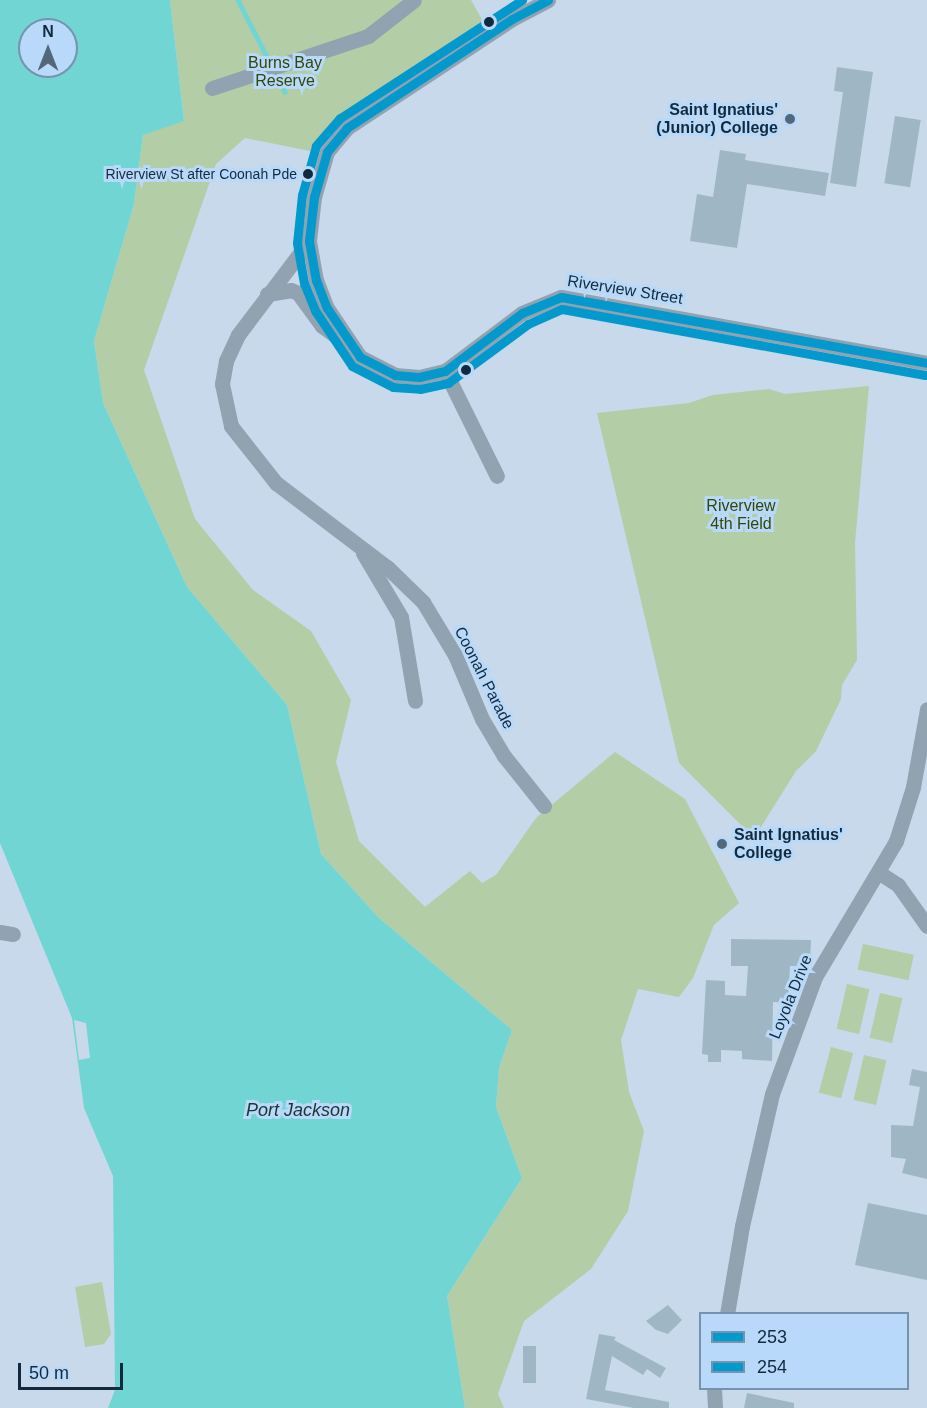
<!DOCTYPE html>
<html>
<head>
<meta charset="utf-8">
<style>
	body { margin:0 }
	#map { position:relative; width:927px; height:1408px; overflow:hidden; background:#c7d9ea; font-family:Arial,sans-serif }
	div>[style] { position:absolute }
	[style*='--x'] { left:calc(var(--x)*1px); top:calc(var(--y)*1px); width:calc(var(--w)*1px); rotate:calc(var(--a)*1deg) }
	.green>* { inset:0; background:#b3cda7; transform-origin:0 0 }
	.water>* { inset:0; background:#71d6d3 }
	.pier>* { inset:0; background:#c7d9ea }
	.stream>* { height:4.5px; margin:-2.25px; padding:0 2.25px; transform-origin:2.25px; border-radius:2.25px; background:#71d6d3 }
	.building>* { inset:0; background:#9fb7c5; transform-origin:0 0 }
	.minor>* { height:15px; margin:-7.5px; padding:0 7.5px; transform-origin:7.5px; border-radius:7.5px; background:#91a2b1 }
	.bus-1>* { height:9px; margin:-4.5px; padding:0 4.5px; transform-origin:4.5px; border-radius:4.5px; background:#0499cc }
	.bus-2>* { height:9px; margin:-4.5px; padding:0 4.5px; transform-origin:4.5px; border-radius:4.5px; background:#0499cc }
	.dots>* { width:16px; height:16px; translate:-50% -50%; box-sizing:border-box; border:3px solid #b8d9f9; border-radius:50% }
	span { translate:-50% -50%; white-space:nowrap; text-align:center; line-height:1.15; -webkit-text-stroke:6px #b8d9f9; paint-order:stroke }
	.bus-label { font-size:14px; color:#132a3e }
	.right { translate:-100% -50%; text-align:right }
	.park-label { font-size:16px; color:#324606 }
	.poi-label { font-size:16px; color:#132a3e; font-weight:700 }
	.left { translate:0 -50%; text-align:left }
	.street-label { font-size:16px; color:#132a3e }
	.water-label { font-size:18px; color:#1d3532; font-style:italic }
	.legend { position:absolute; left:699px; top:1312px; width:210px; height:78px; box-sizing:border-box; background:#b8d9f9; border:2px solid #7693ae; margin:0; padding:8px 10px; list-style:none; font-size:18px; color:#132a3e }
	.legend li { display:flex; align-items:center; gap:12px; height:30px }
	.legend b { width:30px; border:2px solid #7693ae }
	.north { position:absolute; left:18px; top:18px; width:60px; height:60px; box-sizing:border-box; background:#b8d9f9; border:2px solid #7693ae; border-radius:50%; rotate:0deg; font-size:16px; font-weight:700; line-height:24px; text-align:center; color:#132a3e }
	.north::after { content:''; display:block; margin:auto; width:21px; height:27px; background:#52677a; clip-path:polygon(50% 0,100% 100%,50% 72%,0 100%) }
	.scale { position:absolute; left:18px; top:1363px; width:105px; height:27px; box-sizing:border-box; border:3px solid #132a3e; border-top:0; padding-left:8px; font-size:18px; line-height:21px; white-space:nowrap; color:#132a3e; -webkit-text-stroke:4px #b8d9f9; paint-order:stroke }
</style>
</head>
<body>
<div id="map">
	<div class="green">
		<div style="clip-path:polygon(170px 0,471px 0,484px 23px,334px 126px,315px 152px,245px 138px,216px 164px,144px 370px,195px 519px,253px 590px,311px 631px,351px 700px,336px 762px,359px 841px,425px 907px,470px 871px,482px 883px,496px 875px,536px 818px,615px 752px,685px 799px,739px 903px,714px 925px,693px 978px,679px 997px,638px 989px,621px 1040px,629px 1092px,644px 1131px,628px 1211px,591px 1269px,524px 1321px,498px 1394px,504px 1408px,465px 1408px,447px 1296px,522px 1178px,496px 1107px,499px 1068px,512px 1030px,379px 918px,321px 854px,287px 705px,187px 587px,103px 403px,94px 341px,134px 204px,143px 135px,184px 120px)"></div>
		<div style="clip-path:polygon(869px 386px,855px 543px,857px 660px,842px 685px,841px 699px,816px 751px,796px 771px,754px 838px,679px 763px,597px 413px,689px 403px,713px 395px,769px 389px,785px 394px)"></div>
		<div style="left:863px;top:944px;width:52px;height:26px;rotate:12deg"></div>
		<div style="left:847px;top:984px;width:23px;height:46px;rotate:13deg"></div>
		<div style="left:880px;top:993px;width:23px;height:46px;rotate:13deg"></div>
		<div style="left:831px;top:1047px;width:23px;height:47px;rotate:15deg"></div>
		<div style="left:864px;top:1055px;width:23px;height:46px;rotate:13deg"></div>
		<div style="clip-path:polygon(102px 1282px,111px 1334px,104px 1344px,85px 1347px,75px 1287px)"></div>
	</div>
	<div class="water">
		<div style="clip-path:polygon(evenodd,0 0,170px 0,184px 121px,143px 135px,134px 204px,94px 341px,103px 403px,187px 587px,287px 705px,321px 854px,379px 918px,512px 1030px,499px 1068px,496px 1107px,522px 1178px,447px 1296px,465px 1408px,108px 1408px,115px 1390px,113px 1176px,84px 1108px,72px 1018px,0 843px,0 0,30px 30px,66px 30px,66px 66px,30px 66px,30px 30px)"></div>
	</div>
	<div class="pier">
		<div style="clip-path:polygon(74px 1020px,86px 1023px,90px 1058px,79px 1060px)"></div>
	</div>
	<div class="stream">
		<div style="--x:238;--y:0;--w:103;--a:62.9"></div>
	</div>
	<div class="building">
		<div style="clip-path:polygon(837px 67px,873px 72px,856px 187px,830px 183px,843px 92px,834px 91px)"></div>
		<div style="left:895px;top:116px;width:26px;height:68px;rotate:9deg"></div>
		<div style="clip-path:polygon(720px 150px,746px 154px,745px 160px,829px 173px,825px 196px,747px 184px,737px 248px,690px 241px,697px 194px,713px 197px)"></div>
		<div style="clip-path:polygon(731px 939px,811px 940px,810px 966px,790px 966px,788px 1003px,773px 1002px,772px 1061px,742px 1059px,742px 1051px,721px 1050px,721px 1062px,708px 1062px,708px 1055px,702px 1054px,706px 980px,725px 981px,725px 995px,746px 996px,748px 966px,731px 966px)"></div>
		<div style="clip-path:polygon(912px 1069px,927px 1072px,927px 1179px,902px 1173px,906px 1159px,891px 1157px,891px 1125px,913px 1126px,920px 1087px,909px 1085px)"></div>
		<div style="clip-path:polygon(868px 1203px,927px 1215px,927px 1280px,855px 1265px)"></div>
		<div style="clip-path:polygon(668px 1305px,682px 1320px,668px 1334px,656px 1330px,646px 1321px)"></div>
		<div style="clip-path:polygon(599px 1334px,616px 1337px,614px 1340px,666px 1368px,660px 1378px,647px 1369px,643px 1375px,612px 1356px,605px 1390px,669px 1402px,669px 1408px,634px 1408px,586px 1399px)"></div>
		<div style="left:523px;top:1346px;width:13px;height:37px"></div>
		<div style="clip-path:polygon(747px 1393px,794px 1403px,794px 1408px,744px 1408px)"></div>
	</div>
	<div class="minor">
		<div style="--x:548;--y:0;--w:41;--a:152.2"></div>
		<div style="--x:512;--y:19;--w:198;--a:146.6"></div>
		<div style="--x:347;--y:128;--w:31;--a:130"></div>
		<div style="--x:327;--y:152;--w:47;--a:106.1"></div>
		<div style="--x:314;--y:197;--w:44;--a:96.5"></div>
		<div style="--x:309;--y:241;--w:40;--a:80"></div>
		<div style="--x:316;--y:280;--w:30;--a:69"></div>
		<div style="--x:327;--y:308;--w:59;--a:56"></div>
		<div style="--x:360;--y:357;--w:39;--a:27"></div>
		<div style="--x:395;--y:375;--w:24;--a:5"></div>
		<div style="--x:419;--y:377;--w:27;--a:-13"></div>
		<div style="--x:445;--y:371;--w:96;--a:-37"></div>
		<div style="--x:522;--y:313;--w:42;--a:-22.3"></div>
		<div style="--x:561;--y:297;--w:372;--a:10.2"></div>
		<div style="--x:212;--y:88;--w:164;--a:-18.4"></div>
		<div style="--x:368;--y:36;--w:58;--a:-38"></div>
		<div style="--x:309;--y:241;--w:118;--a:127.1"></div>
		<div style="--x:238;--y:335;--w:29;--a:115"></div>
		<div style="--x:226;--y:361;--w:23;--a:100"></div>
		<div style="--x:222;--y:384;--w:43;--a:77.9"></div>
		<div style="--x:231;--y:426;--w:73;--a:51.7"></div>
		<div style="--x:276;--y:483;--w:141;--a:37.2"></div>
		<div style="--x:388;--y:568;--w:49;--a:44.2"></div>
		<div style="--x:423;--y:602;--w:62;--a:58.9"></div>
		<div style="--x:455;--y:655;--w:69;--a:67.1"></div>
		<div style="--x:482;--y:719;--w:43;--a:59.3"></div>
		<div style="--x:504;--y:756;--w:64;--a:51.3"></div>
		<div style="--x:267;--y:294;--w:24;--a:-9"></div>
		<div style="--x:291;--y:290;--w:8;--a:23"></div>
		<div style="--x:298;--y:293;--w:41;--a:54"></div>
		<div style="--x:322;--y:326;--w:22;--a:36"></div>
		<div style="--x:445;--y:371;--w:117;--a:63.7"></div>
		<div style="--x:363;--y:553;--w:74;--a:59.3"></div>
		<div style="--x:401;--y:617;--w:85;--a:80.5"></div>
		<div style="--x:878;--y:872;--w:24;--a:33"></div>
		<div style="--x:898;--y:885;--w:50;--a:54.7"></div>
		<div style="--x:0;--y:932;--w:13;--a:9"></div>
		<div style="--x:727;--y:1314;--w:89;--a:-80.3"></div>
		<div style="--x:742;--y:1226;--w:135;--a:-77.2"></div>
		<div style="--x:772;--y:1094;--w:125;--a:-69.8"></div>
		<div style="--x:815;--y:977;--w:158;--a:-59.2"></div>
		<div style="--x:896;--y:841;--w:57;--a:-72.5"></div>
		<div style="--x:913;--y:787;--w:79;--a:-79.8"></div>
		<div style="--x:714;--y:1388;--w:20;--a:87"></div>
	</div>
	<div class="bus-1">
		<div style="--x:548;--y:0;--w:41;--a:152.2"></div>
		<div style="--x:512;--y:19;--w:198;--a:146.6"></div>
		<div style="--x:347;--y:128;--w:31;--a:130"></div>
		<div style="--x:327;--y:152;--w:47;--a:106.1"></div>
		<div style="--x:314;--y:197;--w:44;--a:96.5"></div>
		<div style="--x:309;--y:241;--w:40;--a:80"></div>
		<div style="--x:316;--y:280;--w:30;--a:69"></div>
		<div style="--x:327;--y:308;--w:59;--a:56"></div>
		<div style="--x:360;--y:357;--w:39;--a:27"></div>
		<div style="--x:395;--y:375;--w:24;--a:5"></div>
		<div style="--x:419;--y:377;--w:27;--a:-13"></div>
		<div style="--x:445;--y:371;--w:96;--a:-37"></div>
		<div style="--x:522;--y:313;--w:42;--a:-22.3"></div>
		<div style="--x:561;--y:297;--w:372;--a:10.2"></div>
	</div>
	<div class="bus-2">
		<div style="--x:522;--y:0;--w:217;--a:147"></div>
		<div style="--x:340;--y:118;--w:37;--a:131"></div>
		<div style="--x:316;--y:146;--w:51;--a:105.9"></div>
		<div style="--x:302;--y:195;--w:48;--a:95.9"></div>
		<div style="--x:297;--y:243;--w:41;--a:80.1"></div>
		<div style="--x:304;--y:283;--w:31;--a:68"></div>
		<div style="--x:316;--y:312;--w:65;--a:56.3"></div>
		<div style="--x:352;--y:366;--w:46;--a:27.1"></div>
		<div style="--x:393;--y:387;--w:27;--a:4"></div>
		<div style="--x:420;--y:389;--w:29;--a:-12"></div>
		<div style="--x:448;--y:383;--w:99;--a:-36.4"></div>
		<div style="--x:528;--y:324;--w:37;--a:-24"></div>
		<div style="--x:562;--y:309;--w:369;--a:10.3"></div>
	</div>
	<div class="dots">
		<div style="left:489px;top:22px;background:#132a3e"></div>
		<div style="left:790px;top:119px;background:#52677a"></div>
		<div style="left:308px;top:174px;background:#132a3e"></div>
		<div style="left:466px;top:370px;background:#132a3e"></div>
		<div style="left:722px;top:844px;background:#52677a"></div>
	</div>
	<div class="bus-label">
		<span class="right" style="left:297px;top:174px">Riverview St after Coonah Pde</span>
	</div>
	<div class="park-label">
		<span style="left:285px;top:72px">Burns Bay<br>Reserve</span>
		<span style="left:741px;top:515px">Riverview<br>4th Field</span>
	</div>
	<div class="poi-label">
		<span class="right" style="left:778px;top:119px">Saint Ignatius'<br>(Junior) College</span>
		<span class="left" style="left:734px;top:844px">Saint Ignatius'<br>College</span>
	</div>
	<div class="street-label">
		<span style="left:625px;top:290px;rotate:9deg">Riverview Street</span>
		<span style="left:484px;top:678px;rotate:63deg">Coonah Parade</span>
		<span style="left:791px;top:997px;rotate:-68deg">Loyola Drive</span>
	</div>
	<div class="water-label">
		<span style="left:298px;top:1110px">Port Jackson</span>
	</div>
	<ul class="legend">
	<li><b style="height:8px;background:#0499cc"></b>253</li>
	<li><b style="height:8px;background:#0499cc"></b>254</li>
	</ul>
	<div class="north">N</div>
	<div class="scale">50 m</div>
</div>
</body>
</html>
